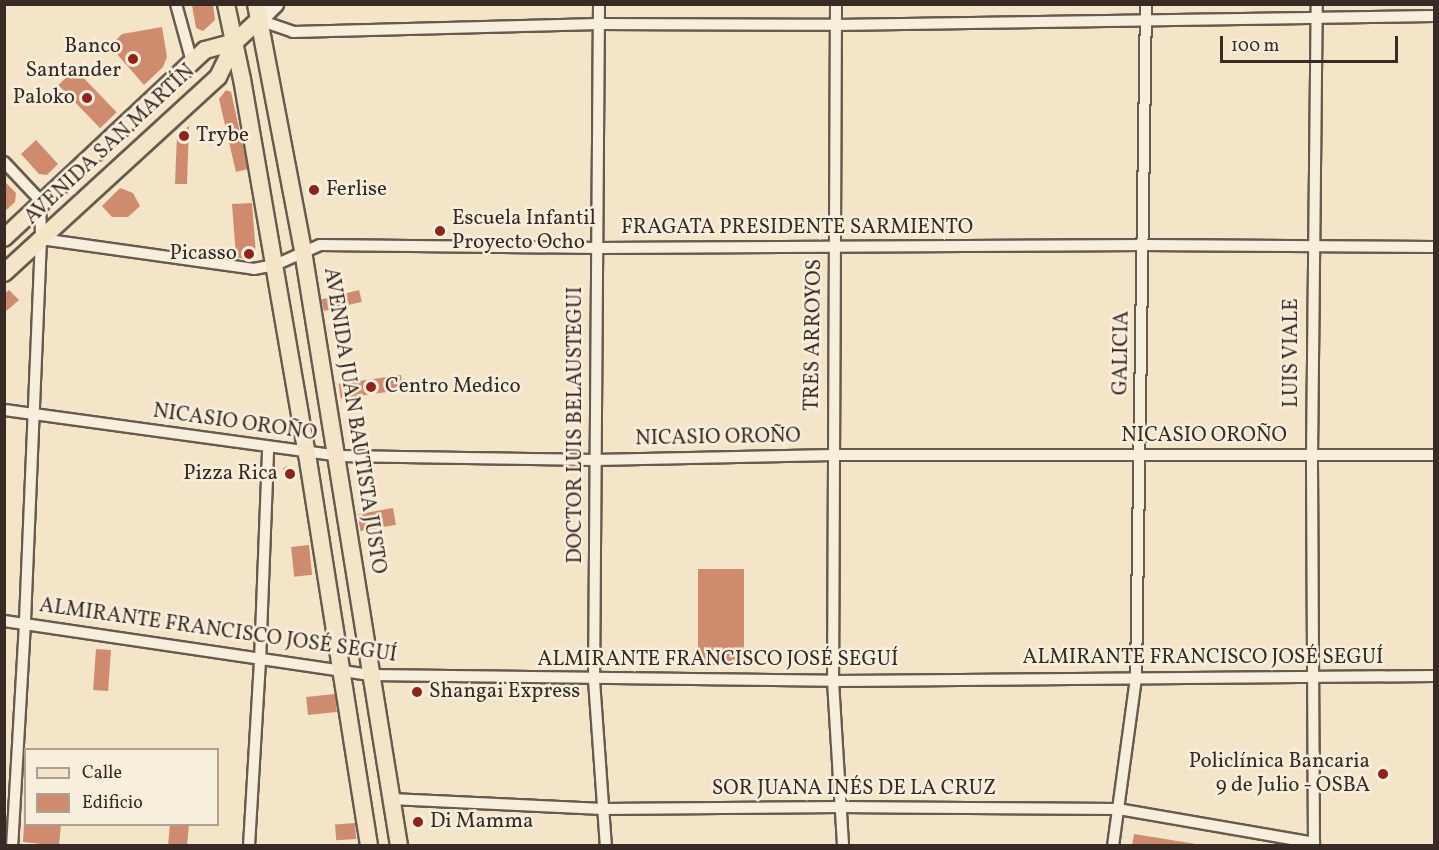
<!DOCTYPE html>
<html>
<head>
<meta charset="utf-8">
<style>
	body { margin:0 }
	#map { position:relative; width:1439px; height:850px; overflow:hidden; background:#f4e5c9; font-family:Vollkorn,serif }
	div>[style] { position:absolute }
	[style*='--x'] { left:calc(var(--x)*1px); top:calc(var(--y)*1px); width:calc(var(--w)*1px); rotate:calc(var(--a)*1deg) }
	.building>* { inset:0; background:#cf8b6e; transform-origin:0 0 }
	.roads { filter:drop-shadow(2px 0 #675a4f) drop-shadow(-2px 0 #675a4f) drop-shadow(0 2px #675a4f) drop-shadow(0 -2px #675a4f) }
	.minor>* { height:10px; margin:-5px; padding:0 5px; transform-origin:5px; border-radius:5px; background:#f8eedc }
	.secondary>* { height:15px; margin:-7.5px; padding:0 7.5px; transform-origin:7.5px; border-radius:7.5px; background:#f8eedc }
	.primary>* { height:16px; margin:-8px; padding:0 8px; transform-origin:8px; border-radius:8px; background:#f4e5c9 }
	.dots>* { width:16px; height:16px; translate:-50% -50%; box-sizing:border-box; border:3px solid #f8eedc; border-radius:50% }
	span { translate:-50% -50%; white-space:nowrap; text-align:center; line-height:1.15; -webkit-text-stroke:5px #f8eedc; paint-order:stroke }
	.poi-label { font-size:21px; color:#382b26 }
	.right { translate:-100% -50%; text-align:right }
	.left { translate:0 -50%; text-align:left }
	.street-label { font-size:21px; color:#382b26 }
	.frame { position:absolute; inset:0; border:6px solid #382b26; pointer-events:none }
	.legend { position:absolute; left:24px; top:748px; width:195px; height:78px; box-sizing:border-box; background:#f8eedc; border:2px solid #aba093; margin:0; padding:8px 10px; list-style:none; font-size:18px; color:#382b26 }
	.legend li { display:flex; align-items:center; gap:12px; height:30px }
	.legend b { width:30px; border:2px solid #aba093 }
	.scale { position:absolute; left:1220px; top:36px; width:178px; height:27px; box-sizing:border-box; border:3px solid #382b26; border-top:0; padding-left:8px; font-size:18px; line-height:21px; white-space:nowrap; color:#382b26; -webkit-text-stroke:4px #f8eedc; paint-order:stroke }
</style>
</head>
<body>
<div id="map">
	<div class="building">
		<div style="clip-path:polygon(213px 4px,215px 20px,203px 31px,196px 28px,192px 5px)"></div>
		<div style="clip-path:polygon(162px 27px,167px 57px,163px 67px,144px 85px,110px 46px,122px 34px)"></div>
		<div style="left:75px;top:69px;width:60px;height:23px;rotate:46deg"></div>
		<div style="clip-path:polygon(226px 90px,231px 92px,248px 169px,236px 172px,219px 99px)"></div>
		<div style="clip-path:polygon(189px 126px,187px 184px,175px 184px,177px 135px)"></div>
		<div style="clip-path:polygon(36px 140px,58px 164px,47px 175px,39px 174px,21px 154px)"></div>
		<div style="clip-path:polygon(4px 181px,16px 193px,15px 202px,4px 212px)"></div>
		<div style="clip-path:polygon(120px 188px,133px 193px,140px 206px,128px 217px,112px 217px,102px 206px)"></div>
		<div style="clip-path:polygon(252px 203px,256px 255px,251px 261px,236px 257px,232px 204px)"></div>
		<div style="clip-path:polygon(9px 290px,19px 300px,4px 313px,4px 294px)"></div>
		<div style="left:359px;top:290px;width:12px;height:39px;rotate:76deg"></div>
		<div style="left:401px;top:375px;width:15px;height:63px;rotate:82deg"></div>
		<div style="clip-path:polygon(287px 466px,297px 470px,297px 478px,283px 478px,283px 468px)"></div>
		<div style="left:393px;top:508px;width:17px;height:36px;rotate:80deg"></div>
		<div style="left:309px;top:545px;width:30px;height:18px;rotate:84deg"></div>
		<div style="left:698px;top:569px;width:46px;height:96px"></div>
		<div style="left:96px;top:649px;width:15px;height:41px;rotate:4deg"></div>
		<div style="left:335px;top:694px;width:18px;height:29px;rotate:84deg"></div>
		<div style="left:355px;top:823px;width:16px;height:20px;rotate:86deg"></div>
		<div style="clip-path:polygon(24px 824px,61px 824px,59px 846px,23px 842px)"></div>
		<div style="clip-path:polygon(170px 824px,189px 824px,187px 846px,168px 846px)"></div>
		<div style="clip-path:polygon(1134px 834px,1196px 844px,1196px 846px,1132px 846px)"></div>
	</div>
	<div class="roads">
		<div class="minor">
			<div style="--x:176;--y:4;--w:60;--a:74.6"></div>
			<div style="--x:599;--y:4;--w:676;--a:90.42"></div>
			<div style="--x:594;--y:680;--w:166;--a:85.9"></div>
			<div style="--x:836;--y:4;--w:677;--a:90.25"></div>
			<div style="--x:833;--y:681;--w:165;--a:86.5"></div>
			<div style="--x:259;--y:20;--w:36;--a:19"></div>
			<div style="--x:293;--y:32;--w:306;--a:-1.5"></div>
			<div style="--x:599;--y:24;--w:237;--a:0.2"></div>
			<div style="--x:836;--y:25;--w:598;--a:-0.86"></div>
			<div style="--x:4;--y:162;--w:48;--a:46.7"></div>
			<div style="--x:37;--y:197;--w:9;--a:69"></div>
			<div style="--x:40;--y:205;--w:34;--a:88"></div>
			<div style="--x:41;--y:239;--w:384;--a:92.4"></div>
			<div style="--x:25;--y:623;--w:223;--a:93.3"></div>
			<div style="--x:41;--y:239;--w:215;--a:8"></div>
			<div style="--x:254;--y:269;--w:21;--a:-11"></div>
			<div style="--x:275;--y:265;--w:49;--a:-24"></div>
			<div style="--x:320;--y:245;--w:277;--a:0.6"></div>
			<div style="--x:597;--y:248;--w:547;--a:-0.31"></div>
			<div style="--x:1144;--y:245;--w:290;--a:0.4"></div>
			<div style="--x:4;--y:410;--w:337;--a:7.8"></div>
			<div style="--x:338;--y:456;--w:257;--a:0.9"></div>
			<div style="--x:595;--y:460;--w:238;--a:-1.2"></div>
			<div style="--x:833;--y:455;--w:601;--a:0"></div>
			<div style="--x:4;--y:621;--w:370;--a:8.4"></div>
			<div style="--x:370;--y:675;--w:463;--a:0.7"></div>
			<div style="--x:833;--y:681;--w:601;--a:-0.48"></div>
			<div style="--x:391;--y:799;--w:212;--a:2.7"></div>
			<div style="--x:603;--y:809;--w:238;--a:-0.5"></div>
			<div style="--x:841;--y:807;--w:277;--a:0.4"></div>
			<div style="--x:1118;--y:809;--w:199;--a:9.8"></div>
			<div style="--x:249;--y:846;--w:185;--a:-86.6"></div>
			<div style="--x:260;--y:661;--w:213;--a:-87.8"></div>
			<div style="--x:1113;--y:846;--w:170;--a:-82.2"></div>
			<div style="--x:1136;--y:678;--w:674;--a:-89.15"></div>
			<div style="--x:1314;--y:846;--w:390;--a:-90.3"></div>
			<div style="--x:1312;--y:456;--w:452;--a:-89.4"></div>
		</div>
		<div class="secondary">
			<div style="--x:259;--y:20;--w:23;--a:-45"></div>
		</div>
		<div class="primary">
			<div style="--x:226;--y:4;--w:77;--a:78"></div>
			<div style="--x:242;--y:79;--w:381;--a:80.2"></div>
			<div style="--x:307;--y:454;--w:397;--a:81"></div>
			<div style="--x:256;--y:4;--w:251;--a:79.2"></div>
			<div style="--x:303;--y:251;--w:603;--a:80.83"></div>
			<div style="--x:4;--y:238;--w:275;--a:-43.1"></div>
			<div style="--x:205;--y:50;--w:31;--a:-15"></div>
			<div style="--x:4;--y:273;--w:290;--a:-42.5"></div>
			<div style="--x:218;--y:77;--w:39;--a:-64"></div>
			<div style="--x:235;--y:42;--w:33;--a:-43"></div>
		</div>
	</div>
	<div class="dots">
		<div style="left:133px;top:59px;background:#8f2418"></div>
		<div style="left:87px;top:98px;background:#8f2418"></div>
		<div style="left:184px;top:136px;background:#8f2418"></div>
		<div style="left:314px;top:190px;background:#8f2418"></div>
		<div style="left:440px;top:231px;background:#8f2418"></div>
		<div style="left:249px;top:254px;background:#8f2418"></div>
		<div style="left:371px;top:387px;background:#8f2418"></div>
		<div style="left:290px;top:474px;background:#8f2418"></div>
		<div style="left:417px;top:692px;background:#8f2418"></div>
		<div style="left:1383px;top:774px;background:#8f2418"></div>
		<div style="left:418px;top:822px;background:#8f2418"></div>
	</div>
	<div class="poi-label">
		<span class="right" style="left:121px;top:59px">Banco<br>Santander</span>
		<span class="right" style="left:75px;top:98px">Paloko</span>
		<span class="left" style="left:196px;top:136px">Trybe</span>
		<span class="left" style="left:326px;top:190px">Ferlise</span>
		<span class="left" style="left:452px;top:231px">Escuela Infantil<br>Proyecto Ocho</span>
		<span class="right" style="left:237px;top:254px">Picasso</span>
		<span class="left" style="left:385px;top:387px">Centro Medico</span>
		<span class="right" style="left:278px;top:474px">Pizza Rica</span>
		<span class="left" style="left:429px;top:692px">Shangai Express</span>
		<span class="right" style="left:1370px;top:774px">Policlínica Bancaria<br>9 de Julio - OSBA</span>
		<span class="left" style="left:430px;top:822px">Di Mamma</span>
	</div>
	<div class="street-label">
		<span style="left:110px;top:145px;rotate:-43deg">AVENIDA SAN MARTÍN</span>
		<span style="left:797px;top:228px">FRAGATA PRESIDENTE SARMIENTO</span>
		<span style="left:814px;top:335px;rotate:-89deg">TRES ARROYOS</span>
		<span style="left:1122px;top:353px;rotate:-89deg">GALICIA</span>
		<span style="left:1292px;top:353px;rotate:-90deg">LUIS VIALE</span>
		<span style="left:354px;top:421px;rotate:81deg">AVENIDA JUAN BAUTISTA JUSTO</span>
		<span style="left:235px;top:423px;rotate:8deg">NICASIO OROÑO</span>
		<span style="left:576px;top:425px;rotate:-90deg">DOCTOR LUIS BELAUSTEGUI</span>
		<span style="left:1204px;top:436px">NICASIO OROÑO</span>
		<span style="left:718px;top:438px;rotate:-1deg">NICASIO OROÑO</span>
		<span style="left:218px;top:631px;rotate:8deg">ALMIRANTE FRANCISCO JOSÉ SEGUÍ</span>
		<span style="left:1203px;top:658px">ALMIRANTE FRANCISCO JOSÉ SEGUÍ</span>
		<span style="left:718px;top:660px">ALMIRANTE FRANCISCO JOSÉ SEGUÍ</span>
		<span style="left:854px;top:789px">SOR JUANA INÉS DE LA CRUZ</span>
	</div>
	<div class="frame"></div>
	<ul class="legend">
	<li><b style="height:8px;background:#f4e5c9"></b>Calle</li>
	<li><b style="height:16px;background:#cf8b6e"></b>Edificio</li>
	</ul>
	<div class="scale">100 m</div>
</div>
</body>
</html>
